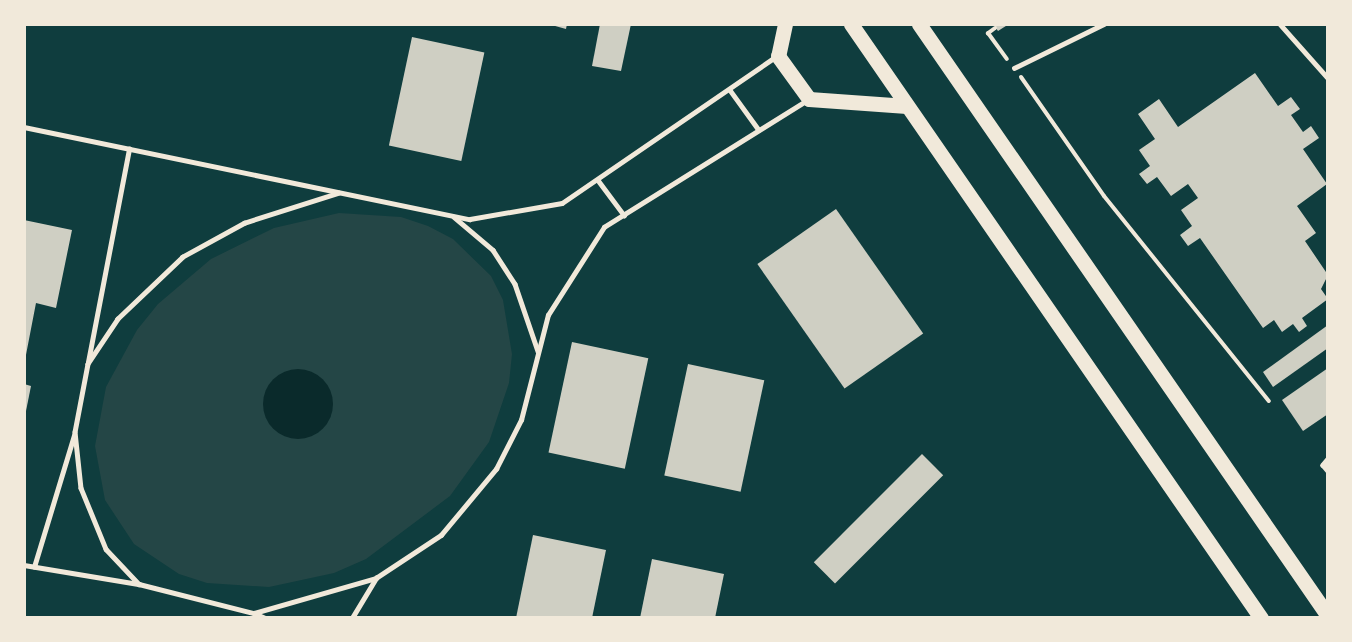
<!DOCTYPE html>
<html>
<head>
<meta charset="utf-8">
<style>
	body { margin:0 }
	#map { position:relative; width:1352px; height:642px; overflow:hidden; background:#0f3d3e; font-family:"DejaVu Sans",sans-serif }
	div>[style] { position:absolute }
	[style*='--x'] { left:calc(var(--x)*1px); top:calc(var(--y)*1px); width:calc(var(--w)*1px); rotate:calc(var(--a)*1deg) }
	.green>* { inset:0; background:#244646 }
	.water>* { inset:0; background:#0a2a2b }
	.round { border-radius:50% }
	.building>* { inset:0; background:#cfcfc3; transform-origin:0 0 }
	.path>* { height:4px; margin:-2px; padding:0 2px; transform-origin:2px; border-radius:2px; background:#f1e9da }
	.service>* { height:4.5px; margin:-2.25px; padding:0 2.25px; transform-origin:2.25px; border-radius:2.25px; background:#f1e9da }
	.trunk>* { height:15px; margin:-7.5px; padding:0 7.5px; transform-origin:7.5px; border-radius:7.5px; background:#f1e9da }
	span { translate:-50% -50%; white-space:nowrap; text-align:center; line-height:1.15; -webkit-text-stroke:6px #f1e9da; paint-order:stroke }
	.frame { position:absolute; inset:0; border:26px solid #f1e9da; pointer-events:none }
</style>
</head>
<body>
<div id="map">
	<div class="green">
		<div style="clip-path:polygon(evenodd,339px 213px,401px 217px,428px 226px,453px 239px,491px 276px,503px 300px,512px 354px,509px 383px,489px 442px,450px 496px,366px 559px,334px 573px,269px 587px,207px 583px,179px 574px,134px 544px,105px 500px,95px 446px,106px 387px,137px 330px,158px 304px,211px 259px,274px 228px,339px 213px,288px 371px,309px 371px,331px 394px,331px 416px,318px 433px,270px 383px,288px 371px)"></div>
	</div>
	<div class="water">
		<div class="round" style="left:263px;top:369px;width:70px;height:70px"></div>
	</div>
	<div class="building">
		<div style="clip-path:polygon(548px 24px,567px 24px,566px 29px)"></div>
		<div style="clip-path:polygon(600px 24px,631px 24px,621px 71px,592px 66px)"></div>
		<div style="clip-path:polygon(993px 24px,1009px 24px,998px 31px)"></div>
		<div style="left:412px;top:37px;width:74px;height:111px;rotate:12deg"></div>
		<div style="clip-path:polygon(1255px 73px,1278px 106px,1291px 97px,1300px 109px,1291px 115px,1303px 132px,1311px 126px,1319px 138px,1303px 149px,1327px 184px,1297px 206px,1316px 233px,1305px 241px,1328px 275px,1321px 289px,1328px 299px,1302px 318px,1307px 326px,1299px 332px,1293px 324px,1282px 332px,1274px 320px,1263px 328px,1200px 238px,1188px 246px,1180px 235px,1192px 226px,1181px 210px,1198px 198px,1188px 184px,1171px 196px,1157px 177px,1147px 184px,1139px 174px,1150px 166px,1139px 150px,1155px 139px,1138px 114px,1159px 99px,1178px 127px)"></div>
		<div style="left:836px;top:209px;width:152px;height:96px;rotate:55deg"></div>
		<div style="clip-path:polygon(24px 220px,72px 230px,56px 308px,36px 303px,25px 360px)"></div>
		<div style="clip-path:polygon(1328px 325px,1328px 348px,1273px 387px,1263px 372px)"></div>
		<div style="left:572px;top:342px;width:78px;height:113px;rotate:12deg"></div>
		<div style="left:688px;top:364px;width:78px;height:114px;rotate:12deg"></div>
		<div style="clip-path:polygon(1328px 368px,1328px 414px,1303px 431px,1282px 400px)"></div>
		<div style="clip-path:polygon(24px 384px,31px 386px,25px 416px,24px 416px)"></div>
		<div style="left:922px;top:454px;width:30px;height:153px;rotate:45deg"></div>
		<div style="clip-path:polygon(533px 535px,606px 550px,592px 618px,516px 618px)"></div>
		<div style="clip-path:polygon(652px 559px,724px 574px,715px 618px,640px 618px)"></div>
	</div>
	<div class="path">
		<div style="--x:995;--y:28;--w:9;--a:144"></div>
		<div style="--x:988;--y:33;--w:32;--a:54"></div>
		<div style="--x:1021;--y:77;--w:145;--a:55.1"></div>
		<div style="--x:1104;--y:196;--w:263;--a:51.2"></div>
	</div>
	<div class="service">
		<div style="--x:1280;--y:24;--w:72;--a:48.4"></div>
		<div style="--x:1014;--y:68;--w:100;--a:-26.1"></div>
		<div style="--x:730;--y:90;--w:49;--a:54.1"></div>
		<div style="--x:24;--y:127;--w:455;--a:11.7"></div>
		<div style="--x:470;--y:219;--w:93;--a:-9.9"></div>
		<div style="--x:562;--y:203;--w:258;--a:-34.4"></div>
		<div style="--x:598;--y:180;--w:44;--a:53.4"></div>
		<div style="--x:339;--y:193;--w:99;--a:162.3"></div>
		<div style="--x:245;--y:223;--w:71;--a:151.3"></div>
		<div style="--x:183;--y:257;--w:90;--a:136.4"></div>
		<div style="--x:118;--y:319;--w:54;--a:123.7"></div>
		<div style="--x:88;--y:364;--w:69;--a:100.8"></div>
		<div style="--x:75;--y:432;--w:56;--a:83.9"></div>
		<div style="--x:81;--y:488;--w:66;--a:67.7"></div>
		<div style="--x:106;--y:549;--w:48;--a:46.7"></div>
		<div style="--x:139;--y:584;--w:119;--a:14.2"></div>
		<div style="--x:254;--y:613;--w:127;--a:-16"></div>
		<div style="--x:454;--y:217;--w:51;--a:40.2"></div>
		<div style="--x:493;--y:250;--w:40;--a:57.1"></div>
		<div style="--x:515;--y:284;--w:71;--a:71.1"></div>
		<div style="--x:88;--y:362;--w:217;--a:-79.1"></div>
		<div style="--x:1328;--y:459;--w:8;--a:130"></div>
		<div style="--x:1323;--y:465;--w:8;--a:50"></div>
		<div style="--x:24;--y:565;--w:117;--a:9.4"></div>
		<div style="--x:34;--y:567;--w:138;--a:-73.1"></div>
		<div style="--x:254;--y:613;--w:12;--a:24"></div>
		<div style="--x:352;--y:618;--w:47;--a:-59"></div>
		<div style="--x:376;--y:578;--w:78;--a:-33.5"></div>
		<div style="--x:441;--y:535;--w:86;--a:-50.2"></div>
		<div style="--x:496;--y:469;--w:55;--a:-63"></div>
		<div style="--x:521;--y:420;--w:108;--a:-75.6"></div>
		<div style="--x:548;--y:315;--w:104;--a:-57.5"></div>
		<div style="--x:604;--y:227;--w:239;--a:-32"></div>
	</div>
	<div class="trunk">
		<div style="--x:785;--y:24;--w:33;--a:102"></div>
		<div style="--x:778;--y:56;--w:53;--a:54.2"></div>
		<div style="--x:809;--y:99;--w:98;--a:4.1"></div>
		<div style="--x:851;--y:24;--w:722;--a:55.39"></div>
		<div style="--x:919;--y:24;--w:720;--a:55.36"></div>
	</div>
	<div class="frame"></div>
</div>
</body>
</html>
